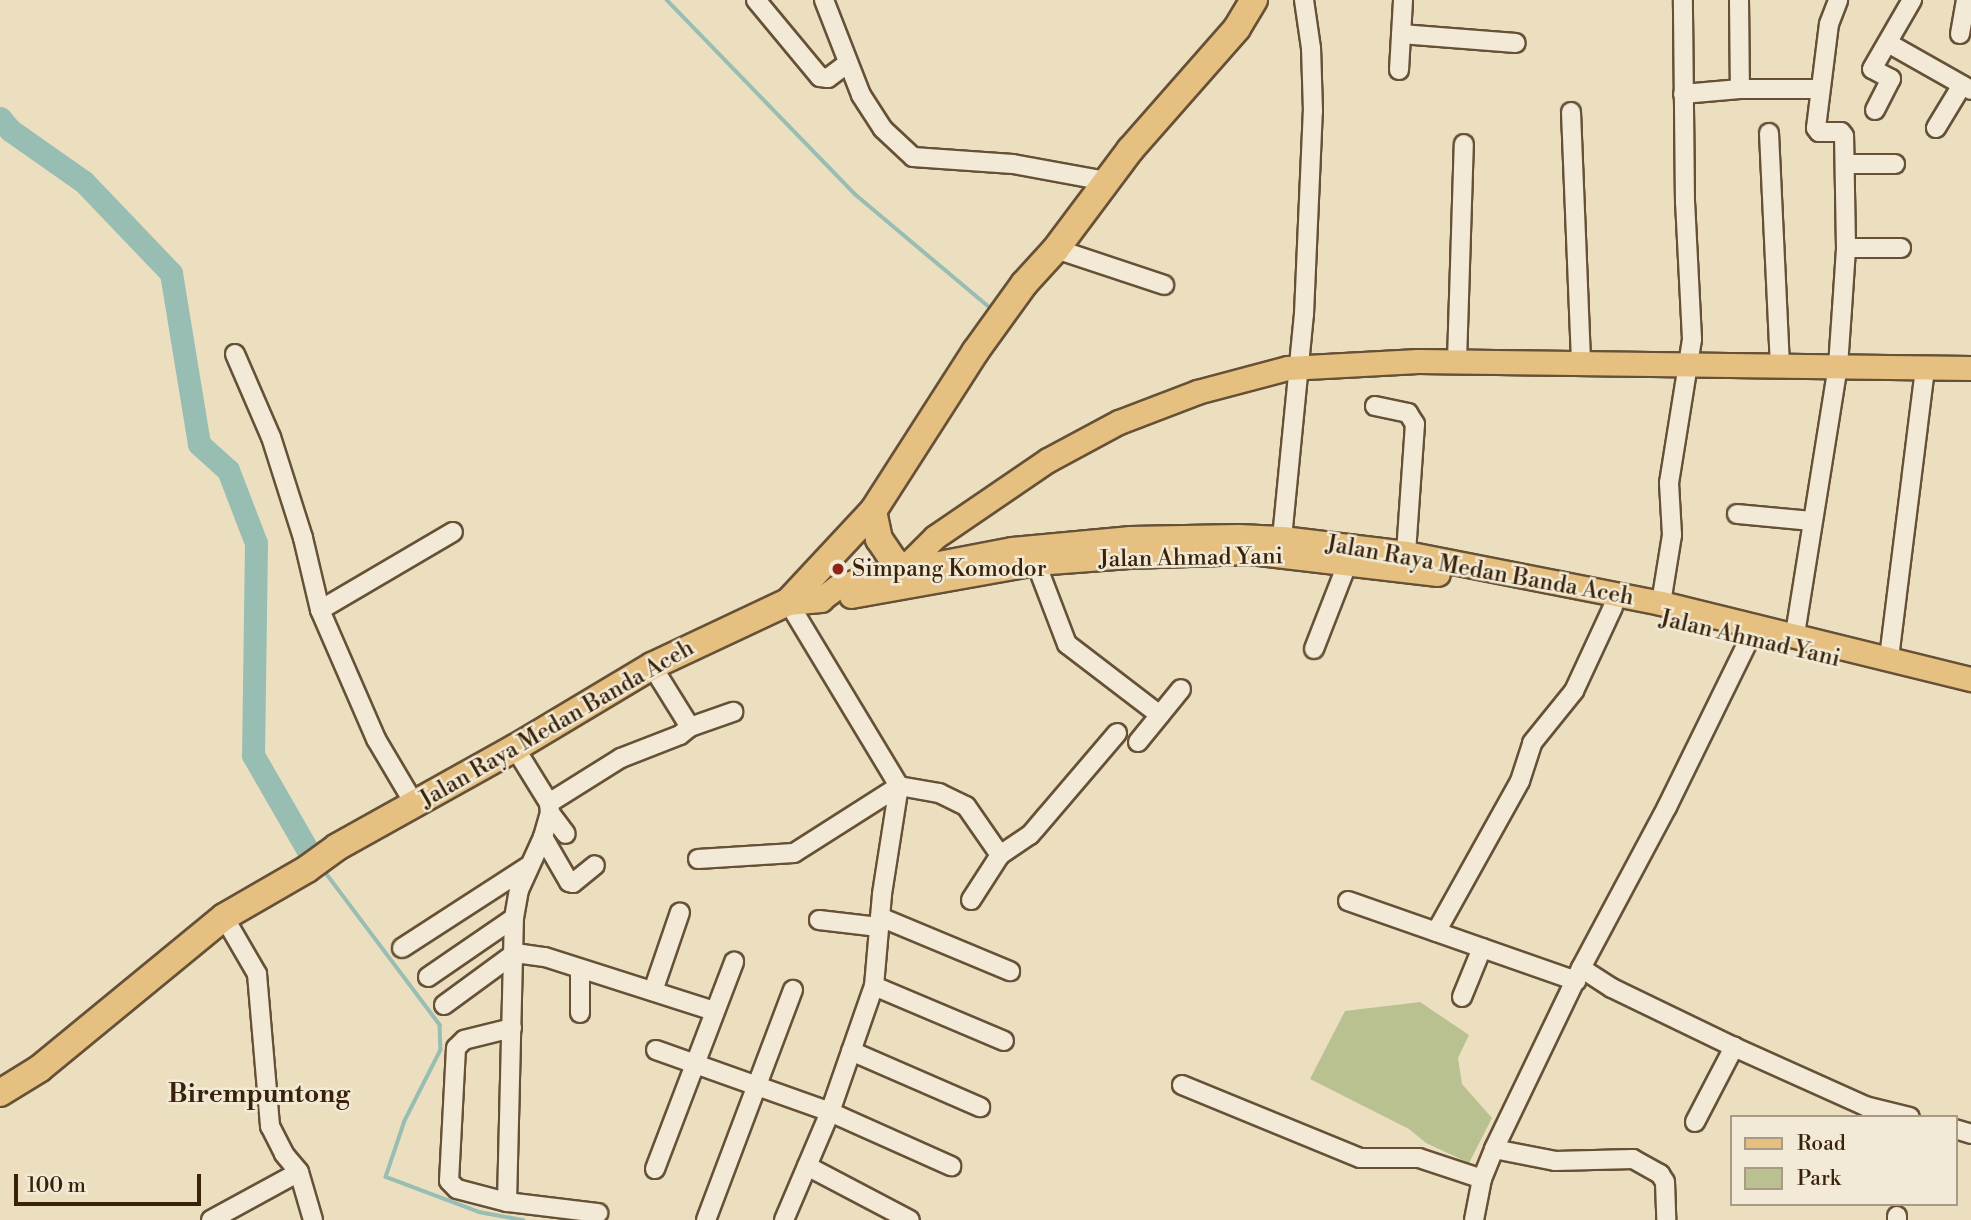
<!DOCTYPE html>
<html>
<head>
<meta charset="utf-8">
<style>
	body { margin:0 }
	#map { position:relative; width:1971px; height:1220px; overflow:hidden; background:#ebdfc0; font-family:"Libre Bodoni",serif }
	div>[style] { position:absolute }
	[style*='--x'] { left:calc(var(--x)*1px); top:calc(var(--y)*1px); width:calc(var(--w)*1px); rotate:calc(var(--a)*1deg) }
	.green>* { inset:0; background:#bac191 }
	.stream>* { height:3.5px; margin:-1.75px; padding:0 1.75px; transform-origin:1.75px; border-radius:1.75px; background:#98bdb2 }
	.river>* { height:23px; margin:-11.5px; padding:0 11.5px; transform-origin:11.5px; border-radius:11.5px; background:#98bdb2 }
	.roads { filter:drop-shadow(2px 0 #665137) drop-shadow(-2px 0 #665137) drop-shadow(0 2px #665137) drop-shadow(0 -2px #665137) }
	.minor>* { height:18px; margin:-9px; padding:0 9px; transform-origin:9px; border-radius:9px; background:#f2ead6 }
	.major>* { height:23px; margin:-11.5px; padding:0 11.5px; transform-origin:11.5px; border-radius:11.5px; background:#e6c080 }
	.highway>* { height:26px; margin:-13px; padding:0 13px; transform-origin:13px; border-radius:13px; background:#e6c080 }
	.dots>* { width:19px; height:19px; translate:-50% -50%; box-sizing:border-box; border:4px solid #f2ead6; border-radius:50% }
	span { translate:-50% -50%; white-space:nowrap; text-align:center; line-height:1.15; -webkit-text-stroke:5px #f2ead6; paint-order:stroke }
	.street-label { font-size:23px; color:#392209 }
	.poi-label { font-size:23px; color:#392209 }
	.left { translate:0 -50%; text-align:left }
	.quarter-label { font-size:26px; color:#392209; font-weight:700 }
	.legend { position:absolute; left:1730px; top:1115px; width:228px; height:91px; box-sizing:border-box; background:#f2ead6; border:2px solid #a89a84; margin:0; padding:9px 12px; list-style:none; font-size:21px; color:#392209 }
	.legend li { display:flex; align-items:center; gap:14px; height:35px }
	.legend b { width:35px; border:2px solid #a89a84 }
	.scale { position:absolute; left:14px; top:1174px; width:187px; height:32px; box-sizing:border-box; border:4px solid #392209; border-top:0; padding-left:9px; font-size:21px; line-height:24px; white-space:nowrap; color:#392209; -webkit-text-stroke:5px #f2ead6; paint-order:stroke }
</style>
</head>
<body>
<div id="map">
	<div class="green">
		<div style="clip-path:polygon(1420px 1002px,1469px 1035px,1458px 1058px,1462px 1084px,1492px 1118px,1469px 1163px,1426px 1143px,1409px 1129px,1310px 1079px,1345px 1011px)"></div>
	</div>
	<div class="stream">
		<div style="--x:667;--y:0;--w:270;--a:45.9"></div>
		<div style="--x:855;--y:194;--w:174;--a:40.1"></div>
		<div style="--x:323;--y:869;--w:195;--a:53.1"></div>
		<div style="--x:440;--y:1025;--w:25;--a:88"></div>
		<div style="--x:441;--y:1050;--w:80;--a:116.9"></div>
		<div style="--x:405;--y:1121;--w:59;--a:108.7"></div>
		<div style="--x:386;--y:1177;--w:99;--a:20.6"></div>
		<div style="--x:479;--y:1212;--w:45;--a:10.3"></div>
	</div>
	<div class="river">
		<div style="--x:0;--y:118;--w:16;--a:50"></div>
		<div style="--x:10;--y:130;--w:90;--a:35.1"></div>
		<div style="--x:84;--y:182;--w:126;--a:46.3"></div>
		<div style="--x:171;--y:273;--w:173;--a:80.7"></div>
		<div style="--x:199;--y:444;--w:39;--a:42"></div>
		<div style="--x:228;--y:470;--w:78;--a:69"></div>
		<div style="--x:256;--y:543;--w:212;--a:90.8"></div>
		<div style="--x:253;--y:755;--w:108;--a:60.1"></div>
	</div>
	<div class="roads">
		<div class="minor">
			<div style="--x:756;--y:0;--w:100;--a:50.3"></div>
			<div style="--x:820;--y:77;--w:8;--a:7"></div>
			<div style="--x:828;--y:78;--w:25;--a:-37"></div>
			<div style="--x:824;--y:0;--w:102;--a:68.7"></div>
			<div style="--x:861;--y:95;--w:40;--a:57.1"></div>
			<div style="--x:883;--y:129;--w:41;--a:43"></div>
			<div style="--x:913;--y:157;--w:100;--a:4"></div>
			<div style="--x:1013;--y:164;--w:95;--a:10.4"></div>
			<div style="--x:1739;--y:0;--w:89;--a:89.4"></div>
			<div style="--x:1401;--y:34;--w:115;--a:4.5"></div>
			<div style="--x:1960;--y:34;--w:35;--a:-80"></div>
			<div style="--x:1888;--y:43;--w:95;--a:29.5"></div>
			<div style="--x:1399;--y:70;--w:70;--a:-86.7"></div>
			<div style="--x:1683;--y:94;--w:57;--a:-5"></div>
			<div style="--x:1740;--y:89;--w:80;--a:0"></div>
			<div style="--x:1875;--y:110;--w:35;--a:-63"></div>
			<div style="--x:1891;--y:79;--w:21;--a:-152"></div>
			<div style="--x:1872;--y:69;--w:80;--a:-59.9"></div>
			<div style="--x:1571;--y:112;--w:251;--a:87.7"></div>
			<div style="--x:1936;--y:128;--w:50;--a:-58.8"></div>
			<div style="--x:1769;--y:133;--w:233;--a:87.3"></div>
			<div style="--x:1845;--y:164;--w:50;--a:0"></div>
			<div style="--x:1846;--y:248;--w:55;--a:0"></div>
			<div style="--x:1056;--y:249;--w:114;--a:18.4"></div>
			<div style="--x:235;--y:354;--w:90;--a:66.6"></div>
			<div style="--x:271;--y:437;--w:106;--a:72.4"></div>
			<div style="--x:303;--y:538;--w:74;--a:76.7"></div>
			<div style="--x:320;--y:610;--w:141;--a:66.5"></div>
			<div style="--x:376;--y:739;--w:77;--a:59.4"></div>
			<div style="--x:1457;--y:361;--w:217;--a:-88.2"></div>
			<div style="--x:1375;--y:406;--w:34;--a:12"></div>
			<div style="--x:1408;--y:413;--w:13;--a:58"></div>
			<div style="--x:1415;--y:424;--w:142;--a:94"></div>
			<div style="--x:1737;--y:514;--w:74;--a:5.4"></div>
			<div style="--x:1282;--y:538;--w:225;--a:-84.4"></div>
			<div style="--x:1304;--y:314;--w:203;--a:-87.5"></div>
			<div style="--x:1313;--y:111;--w:63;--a:-91.8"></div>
			<div style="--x:1311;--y:48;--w:49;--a:-98.3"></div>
			<div style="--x:1036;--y:563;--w:87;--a:69.1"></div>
			<div style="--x:1067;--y:644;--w:117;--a:37.4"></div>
			<div style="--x:1661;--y:603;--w:69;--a:-80.8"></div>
			<div style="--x:1672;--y:535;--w:52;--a:-93.3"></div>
			<div style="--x:1669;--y:483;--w:146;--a:-80.9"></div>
			<div style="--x:1692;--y:339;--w:136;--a:-92.9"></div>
			<div style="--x:1685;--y:203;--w:203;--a:-90.6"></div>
			<div style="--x:320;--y:610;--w:154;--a:-30.4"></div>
			<div style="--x:1795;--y:634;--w:271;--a:-80.9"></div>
			<div style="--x:1838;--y:366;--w:57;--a:-86"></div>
			<div style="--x:1842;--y:309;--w:61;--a:-86.2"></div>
			<div style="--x:1846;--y:248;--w:112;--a:-91"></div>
			<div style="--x:1844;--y:136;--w:5;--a:-127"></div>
			<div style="--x:1841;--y:132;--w:22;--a:180"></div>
			<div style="--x:1819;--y:132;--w:5;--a:-127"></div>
			<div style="--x:1816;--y:128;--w:105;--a:-82.9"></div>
			<div style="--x:1829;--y:24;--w:26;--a:-69"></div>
			<div style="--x:1314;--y:649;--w:93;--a:-68.7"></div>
			<div style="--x:1889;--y:658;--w:292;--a:-82.9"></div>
			<div style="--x:652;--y:666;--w:72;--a:58.1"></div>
			<div style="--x:1138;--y:742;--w:68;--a:-50.9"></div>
			<div style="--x:549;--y:803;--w:85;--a:-32"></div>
			<div style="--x:621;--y:758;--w:63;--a:-21.3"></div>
			<div style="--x:680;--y:735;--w:13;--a:-39"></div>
			<div style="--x:690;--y:727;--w:46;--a:-19.2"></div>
			<div style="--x:550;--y:813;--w:26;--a:53"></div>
			<div style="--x:543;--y:837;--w:52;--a:60"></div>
			<div style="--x:569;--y:882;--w:4;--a:14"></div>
			<div style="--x:573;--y:883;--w:28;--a:-39"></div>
			<div style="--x:698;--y:859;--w:96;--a:-3.6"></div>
			<div style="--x:794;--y:853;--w:125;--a:-32.5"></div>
			<div style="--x:899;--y:786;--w:41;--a:9.9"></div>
			<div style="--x:939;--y:793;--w:30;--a:26"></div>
			<div style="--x:966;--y:806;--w:60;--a:55.2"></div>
			<div style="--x:971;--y:900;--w:54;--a:-57.2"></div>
			<div style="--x:1000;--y:855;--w:36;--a:-34"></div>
			<div style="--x:1030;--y:835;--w:134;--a:-49.5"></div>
			<div style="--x:1348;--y:901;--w:242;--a:19.3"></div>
			<div style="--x:224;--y:917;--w:66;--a:59.9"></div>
			<div style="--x:257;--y:974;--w:153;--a:85.1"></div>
			<div style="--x:270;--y:1126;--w:31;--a:63"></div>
			<div style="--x:284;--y:1154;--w:23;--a:50"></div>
			<div style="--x:299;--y:1172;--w:50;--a:73.7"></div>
			<div style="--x:880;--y:917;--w:141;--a:22.6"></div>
			<div style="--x:819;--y:920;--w:60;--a:6.7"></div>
			<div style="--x:1436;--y:932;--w:173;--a:-60.9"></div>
			<div style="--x:1520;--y:781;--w:40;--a:-72"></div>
			<div style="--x:1532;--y:743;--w:67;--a:-51.1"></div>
			<div style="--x:1574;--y:691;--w:93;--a:-65.1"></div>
			<div style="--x:402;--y:948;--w:149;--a:-32.9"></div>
			<div style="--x:1581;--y:968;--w:37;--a:33"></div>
			<div style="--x:1612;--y:988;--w:136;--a:25.8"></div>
			<div style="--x:1734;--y:1047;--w:144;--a:24.2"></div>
			<div style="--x:1865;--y:1106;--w:46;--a:13.7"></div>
			<div style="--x:580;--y:969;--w:44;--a:90"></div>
			<div style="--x:428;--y:977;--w:104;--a:-34.5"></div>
			<div style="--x:874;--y:986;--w:141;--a:22.9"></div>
			<div style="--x:653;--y:991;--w:83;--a:-71.1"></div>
			<div style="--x:1462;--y:997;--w:53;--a:-67.8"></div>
			<div style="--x:444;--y:1005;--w:88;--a:-36.2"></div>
			<div style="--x:515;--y:953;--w:30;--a:8"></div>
			<div style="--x:545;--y:957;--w:177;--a:17.7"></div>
			<div style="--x:512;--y:1028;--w:49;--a:166"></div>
			<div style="--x:464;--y:1040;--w:11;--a:135"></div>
			<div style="--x:456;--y:1048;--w:133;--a:93"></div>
			<div style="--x:449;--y:1181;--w:11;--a:45"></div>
			<div style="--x:457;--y:1189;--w:52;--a:14.6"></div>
			<div style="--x:507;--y:1202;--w:92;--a:6.9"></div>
			<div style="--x:656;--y:1050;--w:185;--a:19.6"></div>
			<div style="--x:830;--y:1112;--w:133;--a:24.1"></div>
			<div style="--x:851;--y:1051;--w:141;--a:23.5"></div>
			<div style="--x:1182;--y:1085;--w:192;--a:22.3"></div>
			<div style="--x:1360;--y:1158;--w:59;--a:0"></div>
			<div style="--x:1419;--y:1158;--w:66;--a:18.4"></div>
			<div style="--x:1695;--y:1122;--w:85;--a:-62.5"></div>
			<div style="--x:1955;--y:1129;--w:17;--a:17"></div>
			<div style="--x:1494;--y:1149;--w:62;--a:11.1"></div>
			<div style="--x:1555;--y:1161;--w:78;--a:-1.5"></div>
			<div style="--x:1633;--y:1159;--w:31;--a:29"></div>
			<div style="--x:1660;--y:1174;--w:9;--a:58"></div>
			<div style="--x:1665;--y:1182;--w:38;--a:88"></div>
			<div style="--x:807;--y:1166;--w:116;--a:27.7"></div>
			<div style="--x:655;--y:1169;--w:222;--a:-69.1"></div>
			<div style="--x:507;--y:1202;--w:284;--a:-88.6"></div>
			<div style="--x:514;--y:918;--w:28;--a:-80"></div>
			<div style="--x:519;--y:890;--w:58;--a:-65.6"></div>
			<div style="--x:543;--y:837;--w:25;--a:-74"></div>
			<div style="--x:550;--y:813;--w:10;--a:-96"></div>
			<div style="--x:549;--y:803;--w:65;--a:-121.7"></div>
			<div style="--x:211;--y:1220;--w:100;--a:-28.6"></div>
			<div style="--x:706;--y:1220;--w:246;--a:-69.3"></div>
			<div style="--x:784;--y:1220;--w:117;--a:-66.9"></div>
			<div style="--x:830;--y:1112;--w:133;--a:-70.8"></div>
			<div style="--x:874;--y:986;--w:92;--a:-85"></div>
			<div style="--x:882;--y:894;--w:109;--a:-81.1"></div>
			<div style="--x:899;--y:786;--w:215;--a:-121.1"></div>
			<div style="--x:1474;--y:1220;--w:42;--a:-79"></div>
			<div style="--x:1482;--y:1179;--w:32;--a:-68"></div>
			<div style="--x:1494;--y:1149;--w:201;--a:-64.3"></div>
			<div style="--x:1581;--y:968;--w:183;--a:-61.9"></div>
			<div style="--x:1667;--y:807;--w:203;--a:-63.9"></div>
			<div style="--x:1897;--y:1220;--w:4;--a:-90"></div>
		</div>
		<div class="major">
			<div style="--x:904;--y:568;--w:44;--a:-45"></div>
			<div style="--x:935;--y:537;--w:137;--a:-34.3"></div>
			<div style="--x:1048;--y:460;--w:81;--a:-28.2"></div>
			<div style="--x:1119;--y:422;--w:84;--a:-21"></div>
			<div style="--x:1197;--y:392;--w:94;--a:-14.8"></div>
			<div style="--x:1288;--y:368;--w:130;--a:-3.1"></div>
			<div style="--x:1418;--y:361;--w:553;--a:0.73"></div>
			<div style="--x:851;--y:596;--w:188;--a:-10.1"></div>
			<div style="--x:1036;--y:563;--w:93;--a:-4.3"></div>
			<div style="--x:1129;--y:556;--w:121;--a:-1.9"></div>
			<div style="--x:1250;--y:552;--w:189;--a:6.7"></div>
			<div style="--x:821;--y:599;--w:20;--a:-37"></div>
			<div style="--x:837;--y:587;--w:41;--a:-17.1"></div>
			<div style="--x:876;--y:575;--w:138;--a:-10.8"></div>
			<div style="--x:1012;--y:549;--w:119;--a:-5.3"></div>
			<div style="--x:1130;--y:538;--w:108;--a:-1.1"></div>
			<div style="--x:1238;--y:536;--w:44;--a:2.6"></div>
			<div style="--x:1282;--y:538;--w:125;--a:6.9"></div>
			<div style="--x:1406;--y:553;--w:260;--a:11.1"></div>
			<div style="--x:1661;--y:603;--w:319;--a:13.8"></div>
		</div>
		<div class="highway">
			<div style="--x:873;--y:511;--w:29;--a:78"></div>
			<div style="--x:879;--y:539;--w:27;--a:56"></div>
			<div style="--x:894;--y:561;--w:12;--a:35"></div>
			<div style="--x:788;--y:602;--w:125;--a:-47"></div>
			<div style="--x:873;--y:511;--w:189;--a:-57.3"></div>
			<div style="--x:975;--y:352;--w:84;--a:-54.2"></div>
			<div style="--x:1024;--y:284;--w:47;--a:-47.6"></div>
			<div style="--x:1056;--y:249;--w:124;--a:-53.2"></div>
			<div style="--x:1130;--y:150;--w:162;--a:-48.7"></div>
			<div style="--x:1237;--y:28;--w:33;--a:-59"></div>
			<div style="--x:0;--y:1093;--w:46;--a:-31.6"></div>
			<div style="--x:39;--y:1069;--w:239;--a:-39.4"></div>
			<div style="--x:224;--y:917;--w:96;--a:-30"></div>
			<div style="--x:307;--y:869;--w:37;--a:-36"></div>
			<div style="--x:337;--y:847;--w:204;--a:-29.1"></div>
			<div style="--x:515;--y:748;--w:160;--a:-30.9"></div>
			<div style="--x:652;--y:666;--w:150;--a:-25.2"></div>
			<div style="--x:788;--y:602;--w:33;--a:-5"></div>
		</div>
	</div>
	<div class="dots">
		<div style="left:838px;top:569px;background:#8f2418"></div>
	</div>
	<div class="street-label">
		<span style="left:1191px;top:558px;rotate:-1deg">Jalan Ahmad Yani</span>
		<span style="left:1480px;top:571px;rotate:10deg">Jalan Raya Medan Banda Aceh</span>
		<span style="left:1750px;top:639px;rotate:13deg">Jalan Ahmad Yani</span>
		<span style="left:557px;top:724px;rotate:-30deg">Jalan Raya Medan Banda Aceh</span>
	</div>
	<div class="poi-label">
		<span class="left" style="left:852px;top:569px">Simpang Komodor</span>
	</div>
	<div class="quarter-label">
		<span style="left:259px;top:1095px">Birempuntong</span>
	</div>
	<ul class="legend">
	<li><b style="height:9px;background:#e6c080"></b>Road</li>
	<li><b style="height:19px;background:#bac191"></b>Park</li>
	</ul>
	<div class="scale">100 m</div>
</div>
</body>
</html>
